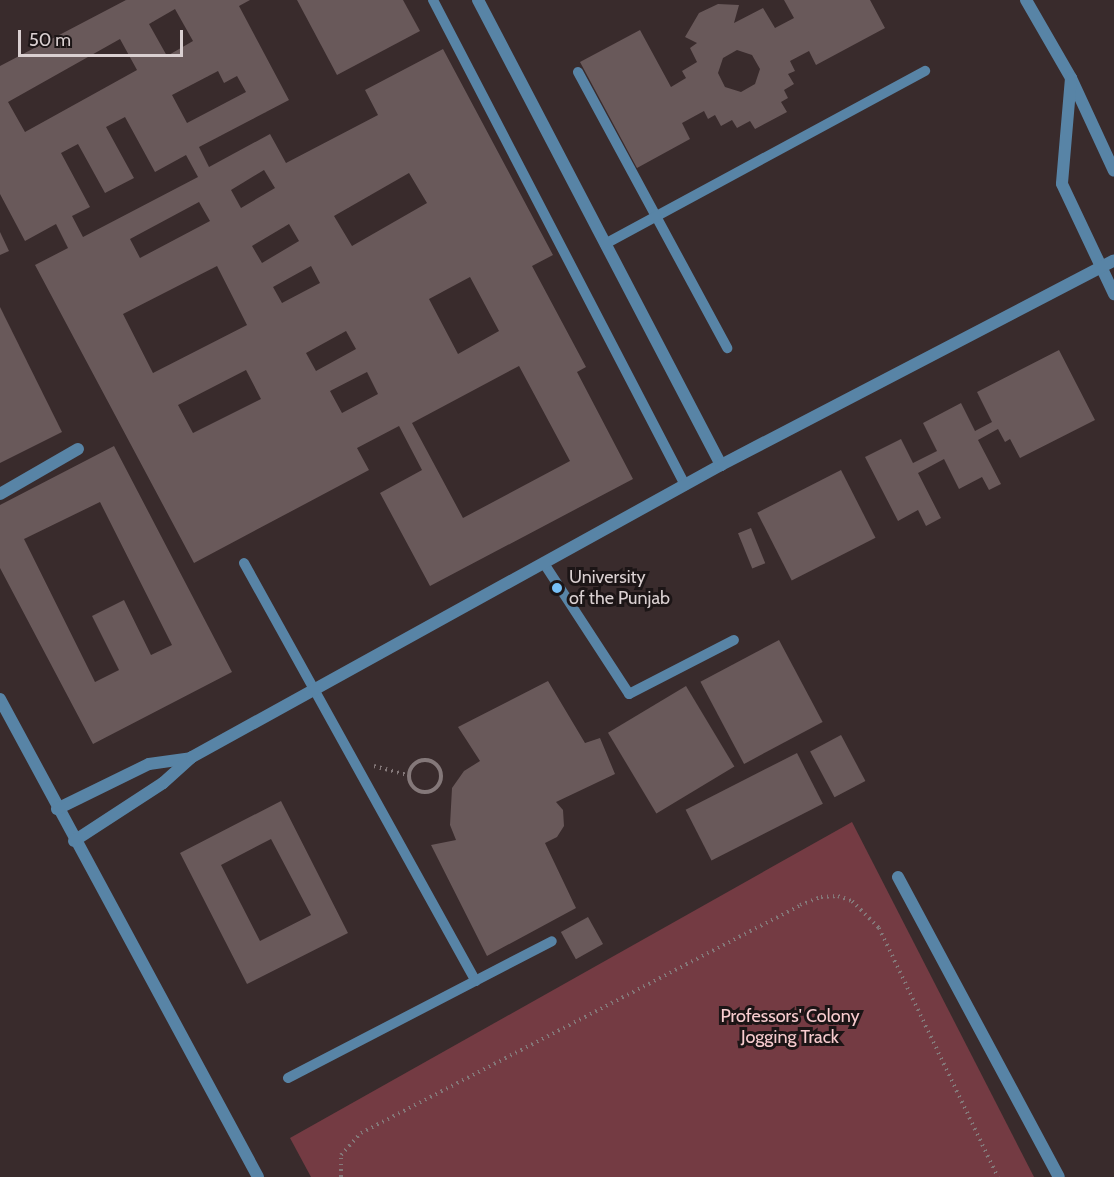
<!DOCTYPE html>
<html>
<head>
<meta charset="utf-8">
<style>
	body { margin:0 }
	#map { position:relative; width:1114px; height:1177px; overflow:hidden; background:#392b2c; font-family:Cabin,sans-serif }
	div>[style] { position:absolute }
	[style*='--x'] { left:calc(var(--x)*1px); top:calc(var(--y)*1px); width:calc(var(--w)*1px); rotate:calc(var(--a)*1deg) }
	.green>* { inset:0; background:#743b43 }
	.building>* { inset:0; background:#69595a; transform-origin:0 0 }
	.path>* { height:4px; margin-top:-2px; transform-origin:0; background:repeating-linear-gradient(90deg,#847879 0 1.5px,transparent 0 6px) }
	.path>.ring { margin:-2px; padding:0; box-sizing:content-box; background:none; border:4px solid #847879; border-radius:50% }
	.lane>* { height:10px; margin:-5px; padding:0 5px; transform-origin:5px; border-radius:5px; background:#5884a6 }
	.street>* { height:12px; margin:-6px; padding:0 6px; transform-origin:6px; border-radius:6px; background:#5884a6 }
	.dots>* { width:16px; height:16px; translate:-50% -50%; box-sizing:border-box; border:3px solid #1c1516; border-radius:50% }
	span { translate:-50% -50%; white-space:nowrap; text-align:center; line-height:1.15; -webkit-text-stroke:6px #1c1516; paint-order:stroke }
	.poi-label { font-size:18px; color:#dad0d1 }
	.left { translate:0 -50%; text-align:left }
	.park-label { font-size:18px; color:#f8cccf }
	.scale { position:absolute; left:18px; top:30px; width:165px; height:27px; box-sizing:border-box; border:3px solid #dad0d1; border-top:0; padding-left:8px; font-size:18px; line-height:21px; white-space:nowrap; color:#dad0d1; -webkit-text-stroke:4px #1c1516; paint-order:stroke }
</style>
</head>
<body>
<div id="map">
	<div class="green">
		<div style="clip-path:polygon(852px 822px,1034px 1177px,311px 1177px,290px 1138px)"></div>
	</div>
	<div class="building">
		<div style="clip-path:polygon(evenodd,126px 0,250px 0,239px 6px,289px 100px,199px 147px,209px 167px,270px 134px,286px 163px,378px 115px,365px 90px,443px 49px,553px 255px,532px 266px,586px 367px,577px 372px,633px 479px,430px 586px,380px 493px,422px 470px,399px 426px,357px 448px,369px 470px,194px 563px,35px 265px,68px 248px,56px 224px,25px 241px,0 194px,0 66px,126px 0,175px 9px,193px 41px,167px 56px,149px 24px,175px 9px,126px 0,120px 39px,137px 70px,25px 132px,8px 102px,120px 39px,126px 0,218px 71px,224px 83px,237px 76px,246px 92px,187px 123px,172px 95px,218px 71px,126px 0,125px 117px,155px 172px,186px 155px,198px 177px,83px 237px,72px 216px,90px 207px,61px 153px,78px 144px,105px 193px,134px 178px,106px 127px,125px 117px,126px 0,264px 170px,275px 188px,241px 208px,231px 190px,264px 170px,126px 0,409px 173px,427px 203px,352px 246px,334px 216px,409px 173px,126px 0,199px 202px,210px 221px,140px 258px,130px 239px,199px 202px,126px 0,289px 224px,299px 241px,262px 263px,252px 246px,289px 224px,126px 0,217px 266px,247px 325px,153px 373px,123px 314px,217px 266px,126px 0,311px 266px,320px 283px,282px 303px,273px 287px,311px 266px,126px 0,470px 277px,499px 331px,458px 354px,429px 299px,470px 277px,126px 0,346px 331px,356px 349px,316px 371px,306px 353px,346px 331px,126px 0,519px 366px,570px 461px,463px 518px,412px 423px,519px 366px,126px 0,246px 370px,261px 399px,193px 433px,178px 405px,246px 370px,126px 0,367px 372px,378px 394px,342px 413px,330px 391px,367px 372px)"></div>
		<div style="clip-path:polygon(297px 0,403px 0,420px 31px,337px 75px)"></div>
		<div style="clip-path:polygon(evenodd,784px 0,870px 0,885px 28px,816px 65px,809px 51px,790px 61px,795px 71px,788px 74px,794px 84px,784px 90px,788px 98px,781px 102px,787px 112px,755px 129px,750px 121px,737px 128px,732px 120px,721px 126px,715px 115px,708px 119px,704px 111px,682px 123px,690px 139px,637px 168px,580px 62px,640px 30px,671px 87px,686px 78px,682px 71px,697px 62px,690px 48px,697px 43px,685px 37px,699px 13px,718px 4px,739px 5px,734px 23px,763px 8px,775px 28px,794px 18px,784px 0,737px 50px,752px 55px,760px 69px,755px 84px,741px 92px,725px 87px,718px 73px,723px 58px,737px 50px)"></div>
		<div style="clip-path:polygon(0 232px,9px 251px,0 255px)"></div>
		<div style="clip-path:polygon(0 307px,62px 432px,0 463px)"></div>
		<div style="clip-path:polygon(1059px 350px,1095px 420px,1020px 458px,1010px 439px,1005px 442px,998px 429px,978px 440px,1001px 484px,989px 490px,982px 477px,959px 489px,944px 459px,918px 473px,941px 518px,926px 526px,918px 510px,898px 521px,865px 457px,901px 439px,913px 463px,937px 451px,923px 423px,961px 403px,975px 431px,992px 422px,977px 392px)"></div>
		<div style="clip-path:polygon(evenodd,114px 446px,232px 672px,93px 744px,0 568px,0 505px,114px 446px,100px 502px,172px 645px,151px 655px,124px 600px,92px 616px,119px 670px,95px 682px,24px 539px,100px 502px)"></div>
		<div style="left:841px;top:470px;width:76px;height:94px;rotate:63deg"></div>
		<div style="left:751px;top:528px;width:38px;height:14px;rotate:68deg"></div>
		<div style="left:779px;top:640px;width:93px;height:89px;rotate:62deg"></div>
		<div style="clip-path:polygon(548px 681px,585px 743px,600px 738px,615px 774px,556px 802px,563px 810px,564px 826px,557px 837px,545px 843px,576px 908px,487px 956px,431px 845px,456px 840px,450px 825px,452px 788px,464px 771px,480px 761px,458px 727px)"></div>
		<div style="left:686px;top:686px;width:94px;height:91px;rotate:59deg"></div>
		<div style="left:841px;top:735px;width:52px;height:35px;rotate:62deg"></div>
		<div style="left:797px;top:753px;width:57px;height:125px;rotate:63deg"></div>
		<div style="clip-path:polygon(evenodd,281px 801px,348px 933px,247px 984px,180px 853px,281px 801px,271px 839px,311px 915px,260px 941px,221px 865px,271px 839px)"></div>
		<div style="left:588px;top:917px;width:31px;height:31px;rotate:61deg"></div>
	</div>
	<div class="path">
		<div class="ring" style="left:409px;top:760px;width:28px;height:28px"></div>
		<div style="--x:374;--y:766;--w:35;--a:15"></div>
		<div style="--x:341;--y:1177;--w:22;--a:-90"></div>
		<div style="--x:341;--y:1155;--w:30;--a:-48"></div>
		<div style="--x:361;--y:1133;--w:495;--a:-27.4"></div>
		<div style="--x:800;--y:905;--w:22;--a:-21"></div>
		<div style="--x:821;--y:897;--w:17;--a:-3"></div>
		<div style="--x:838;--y:896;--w:15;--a:20"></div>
		<div style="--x:852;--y:901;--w:38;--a:45"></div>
		<div style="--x:879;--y:928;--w:276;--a:64.5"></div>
	</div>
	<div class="lane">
		<div style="--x:433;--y:0;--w:547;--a:62.54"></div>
		<div style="--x:578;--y:72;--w:314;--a:61.6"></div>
		<div style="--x:605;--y:244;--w:364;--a:-28.4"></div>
		<div style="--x:244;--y:563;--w:478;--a:61"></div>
		<div style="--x:545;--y:565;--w:154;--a:56.9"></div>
		<div style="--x:629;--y:694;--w:118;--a:-27.2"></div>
		<div style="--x:288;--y:1078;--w:297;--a:-27.4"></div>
	</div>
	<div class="street">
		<div style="--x:478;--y:0;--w:525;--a:62.41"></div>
		<div style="--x:1026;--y:0;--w:90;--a:60"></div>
		<div style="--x:1071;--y:78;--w:102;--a:65.2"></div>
		<div style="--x:1071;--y:78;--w:106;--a:94.9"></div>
		<div style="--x:1062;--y:184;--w:122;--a:64.7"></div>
		<div style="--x:0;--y:494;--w:90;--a:-30"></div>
		<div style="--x:0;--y:699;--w:543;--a:61.64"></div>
		<div style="--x:57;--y:809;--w:102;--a:-26.1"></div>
		<div style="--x:149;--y:764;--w:42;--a:-8.1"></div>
		<div style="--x:74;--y:841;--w:106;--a:-33.1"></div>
		<div style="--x:163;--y:783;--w:39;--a:-42"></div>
		<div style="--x:192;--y:757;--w:604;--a:-28.9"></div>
		<div style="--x:721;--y:465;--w:443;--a:-27.5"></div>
		<div style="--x:898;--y:877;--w:340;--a:61.8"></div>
	</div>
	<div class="dots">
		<div style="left:557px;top:588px;background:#77c0f7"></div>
	</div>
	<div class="poi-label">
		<span class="left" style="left:569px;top:588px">University<br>of the Punjab</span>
	</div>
	<div class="park-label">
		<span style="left:790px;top:1027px">Professors' Colony<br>Jogging Track</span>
	</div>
	<div class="scale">50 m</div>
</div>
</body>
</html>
